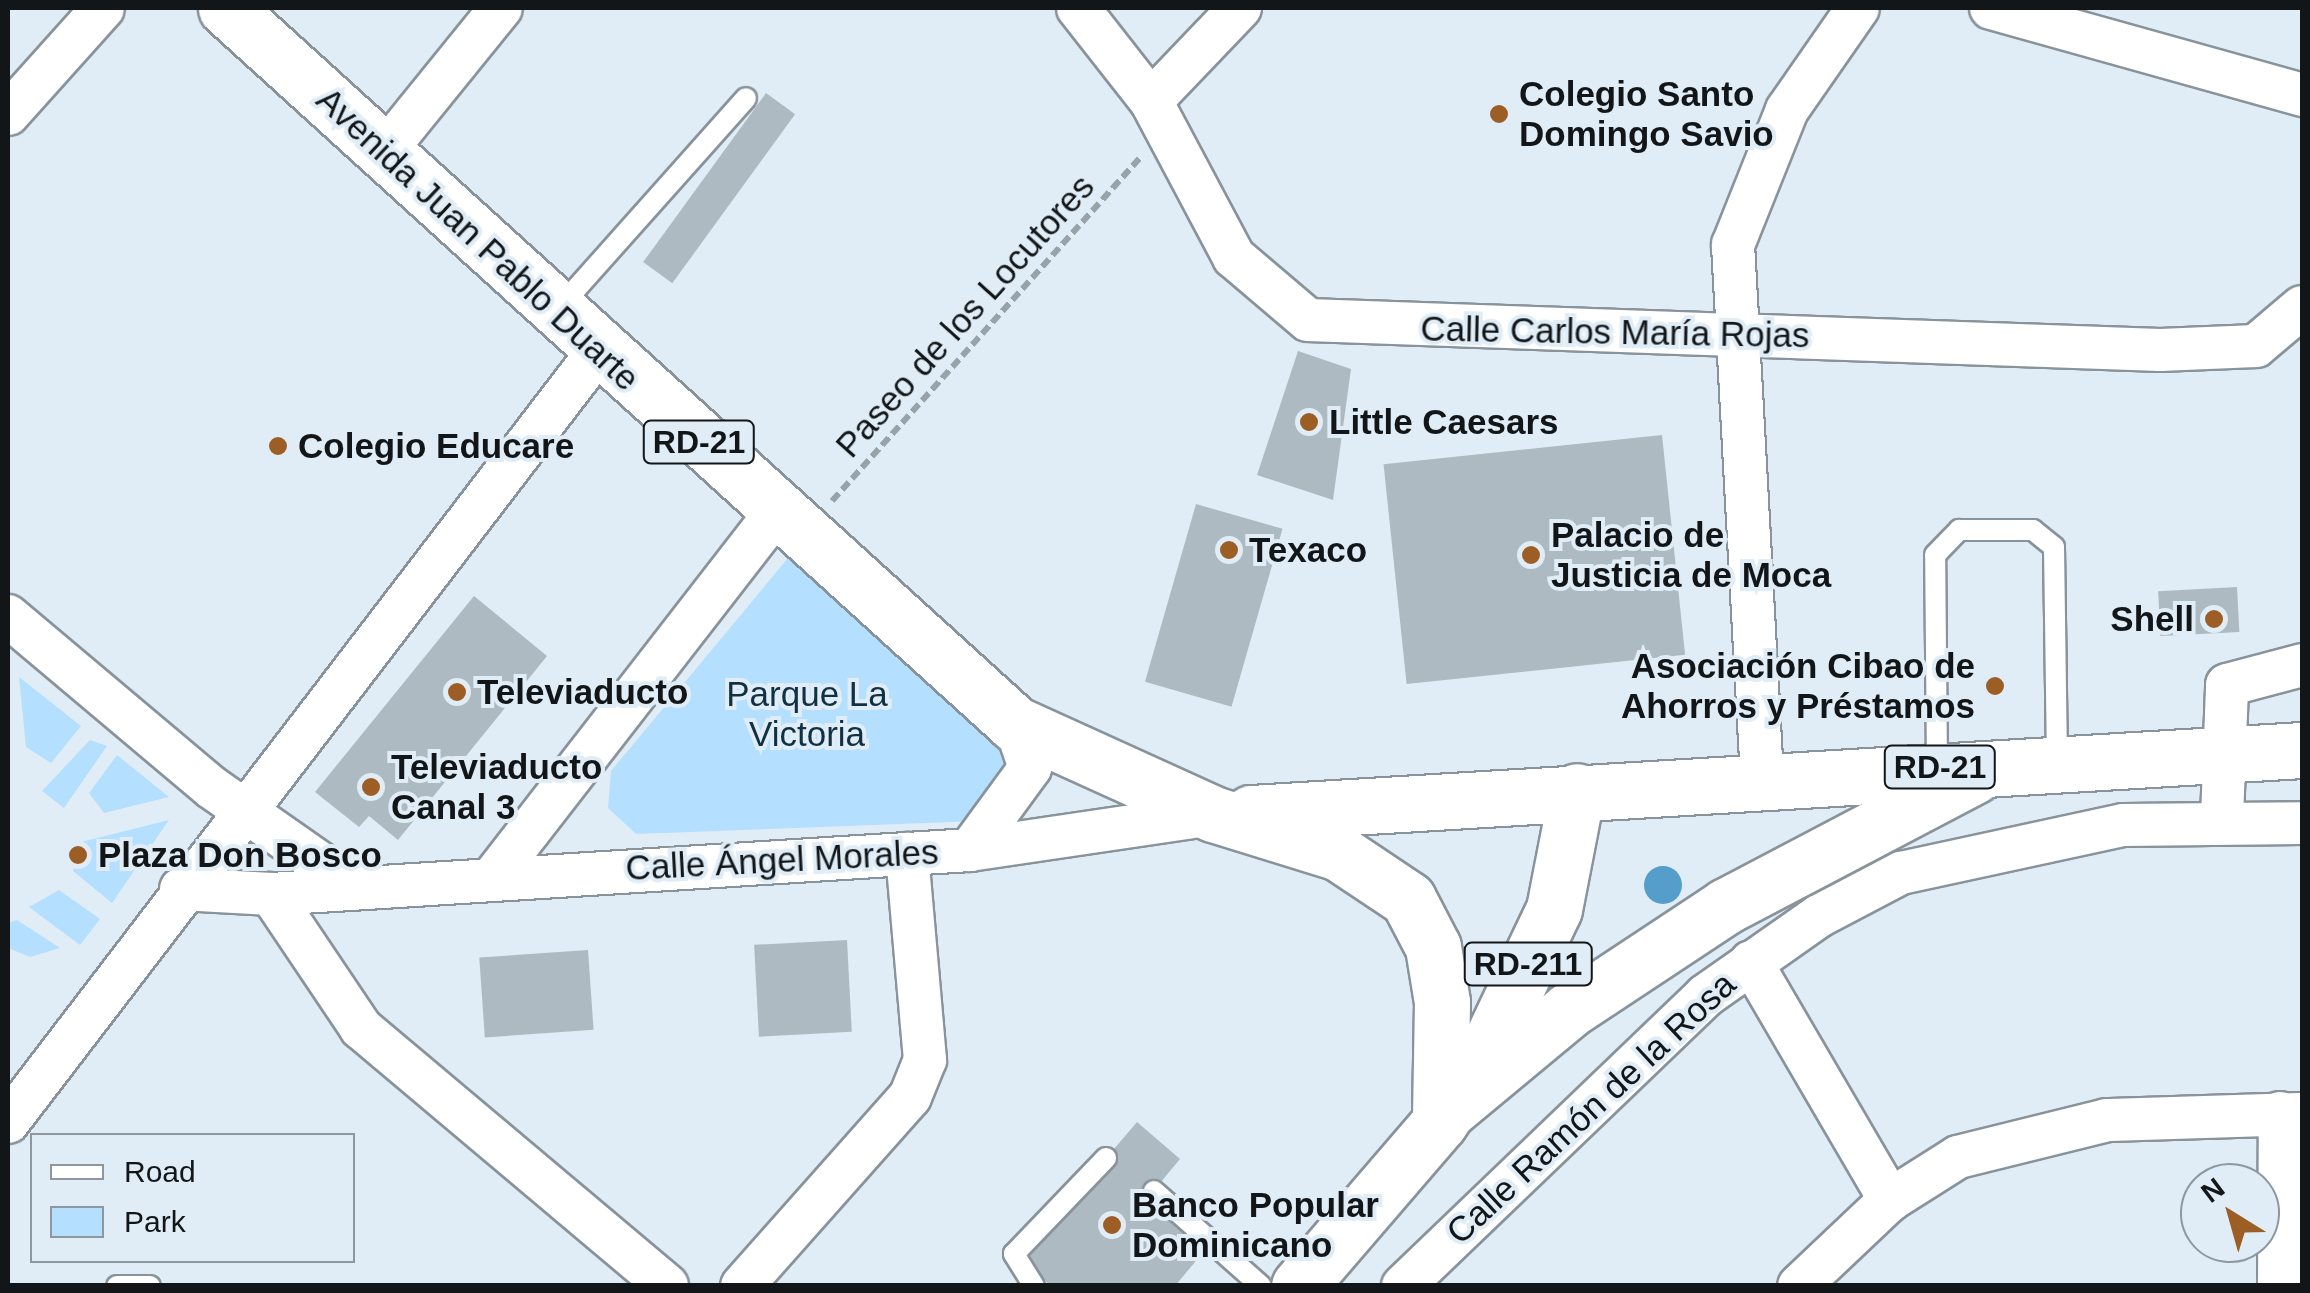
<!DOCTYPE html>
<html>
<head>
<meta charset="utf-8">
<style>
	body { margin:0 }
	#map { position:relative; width:2310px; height:1293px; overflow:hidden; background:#e0edf6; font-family:Arial,sans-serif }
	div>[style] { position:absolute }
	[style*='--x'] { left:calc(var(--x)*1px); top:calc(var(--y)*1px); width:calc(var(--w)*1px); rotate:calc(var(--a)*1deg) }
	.green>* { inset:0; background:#b5dffe }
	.water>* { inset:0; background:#559dcb }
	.round { border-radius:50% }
	.building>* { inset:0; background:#aebac2; transform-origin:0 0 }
	.path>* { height:6px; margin-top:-3px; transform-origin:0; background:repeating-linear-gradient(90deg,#98a2a9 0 10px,transparent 0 15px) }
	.roads { filter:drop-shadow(2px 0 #88939b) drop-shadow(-2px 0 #88939b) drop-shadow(0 2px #88939b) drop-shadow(0 -2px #88939b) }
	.lane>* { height:20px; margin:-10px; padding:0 10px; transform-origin:10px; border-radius:10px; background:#fff }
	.street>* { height:42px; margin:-21px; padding:0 21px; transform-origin:21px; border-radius:21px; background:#fff }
	.primary>* { height:55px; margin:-27.5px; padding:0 27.5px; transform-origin:27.5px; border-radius:27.5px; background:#fff }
	.dots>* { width:28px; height:28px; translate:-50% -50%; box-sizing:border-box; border:5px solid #e0edf6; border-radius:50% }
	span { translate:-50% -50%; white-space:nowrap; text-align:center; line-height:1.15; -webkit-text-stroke:8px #e0edf6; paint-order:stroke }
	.shield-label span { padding:2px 8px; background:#e0edf6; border:2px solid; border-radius:8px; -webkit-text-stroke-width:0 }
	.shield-label { font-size:32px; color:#121619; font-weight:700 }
	.poi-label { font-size:35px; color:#121619; font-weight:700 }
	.left { translate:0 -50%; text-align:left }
	.right { translate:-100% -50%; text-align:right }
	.street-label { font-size:35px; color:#121619 }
	.park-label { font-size:35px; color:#103044 }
	.frame { position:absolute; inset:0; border:10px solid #121619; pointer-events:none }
	.legend { position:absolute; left:30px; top:1133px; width:325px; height:130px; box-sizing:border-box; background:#e0edf6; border:2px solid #8e979e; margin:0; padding:12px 18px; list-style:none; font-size:30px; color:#121619 }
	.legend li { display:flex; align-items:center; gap:20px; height:50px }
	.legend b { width:50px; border:2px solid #8e979e }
	.north { position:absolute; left:2180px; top:1163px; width:100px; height:100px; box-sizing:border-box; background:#e0edf6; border:2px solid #8e979e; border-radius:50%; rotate:323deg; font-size:28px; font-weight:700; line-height:40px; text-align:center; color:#121619 }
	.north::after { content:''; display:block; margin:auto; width:35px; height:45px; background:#9d5e25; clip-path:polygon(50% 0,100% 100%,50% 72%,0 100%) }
</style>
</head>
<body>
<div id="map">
	<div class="green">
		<div style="clip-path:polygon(793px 552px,1017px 751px,978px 821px,636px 834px,608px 808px,611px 771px)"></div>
		<div style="clip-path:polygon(19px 677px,81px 726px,51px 763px,26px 747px)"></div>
		<div style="clip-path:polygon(90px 740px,107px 746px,64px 808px,42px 791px)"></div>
		<div style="clip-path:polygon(117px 755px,169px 797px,104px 813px,89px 793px)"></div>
		<div style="clip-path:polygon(169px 820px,112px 903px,73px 871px,81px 842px)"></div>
		<div style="clip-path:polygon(59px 890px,100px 919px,80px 945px,29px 907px)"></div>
		<div style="clip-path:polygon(17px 920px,60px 948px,30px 957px,8px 948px,8px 923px)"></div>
	</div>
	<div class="water">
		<div class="round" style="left:1644px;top:866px;width:38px;height:38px"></div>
	</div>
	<div class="building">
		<div style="left:766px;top:93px;width:36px;height:209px;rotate:36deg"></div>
		<div style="clip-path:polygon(1298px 351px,1351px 369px,1333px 500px,1257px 475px)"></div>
		<div style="left:1662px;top:435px;width:221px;height:280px;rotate:84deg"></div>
		<div style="left:1196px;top:504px;width:90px;height:185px;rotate:16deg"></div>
		<div style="left:2237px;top:587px;width:45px;height:79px;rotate:87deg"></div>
		<div style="clip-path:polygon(474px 596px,547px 656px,398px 840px,369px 816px,359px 827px,315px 792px)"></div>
		<div style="left:847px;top:940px;width:92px;height:93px;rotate:87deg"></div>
		<div style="left:588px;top:950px;width:80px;height:109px;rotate:86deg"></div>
		<div style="clip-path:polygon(1137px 1122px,1180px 1159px,1146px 1200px,1205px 1250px,1175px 1286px,1051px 1286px,1020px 1259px)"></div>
	</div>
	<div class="path">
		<div style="--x:832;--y:501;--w:462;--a:-48.1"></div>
	</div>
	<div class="roads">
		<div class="lane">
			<div style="--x:559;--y:308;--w:281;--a:-48.3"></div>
			<div style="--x:1937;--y:767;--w:212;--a:-90.5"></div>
			<div style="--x:1935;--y:555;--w:35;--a:-46"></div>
			<div style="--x:1959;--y:530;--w:74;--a:0"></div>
			<div style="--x:2033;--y:530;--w:27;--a:39"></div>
			<div style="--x:2054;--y:547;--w:212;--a:89.2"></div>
			<div style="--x:1154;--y:1191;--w:143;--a:41.6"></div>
			<div style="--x:117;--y:1286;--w:33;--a:0"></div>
			<div style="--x:1034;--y:1286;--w:38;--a:-122"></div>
			<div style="--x:1014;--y:1254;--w:133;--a:-46.2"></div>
		</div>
		<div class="street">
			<div style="--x:1078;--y:8;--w:118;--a:51.9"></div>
			<div style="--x:1151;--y:101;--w:177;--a:62"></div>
			<div style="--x:1234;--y:257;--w:97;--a:40.4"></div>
			<div style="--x:1308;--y:320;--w:853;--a:2.02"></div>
			<div style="--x:2160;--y:350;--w:96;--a:-2.4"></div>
			<div style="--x:2256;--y:346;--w:60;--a:-40.3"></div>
			<div style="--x:1991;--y:8;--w:323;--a:15.6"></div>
			<div style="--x:1151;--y:101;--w:129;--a:-46.3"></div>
			<div style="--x:8;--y:114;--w:142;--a:-48.1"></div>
			<div style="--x:385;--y:151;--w:184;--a:-51"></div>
			<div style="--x:8;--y:616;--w:265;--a:40.1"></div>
			<div style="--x:211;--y:787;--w:167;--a:35"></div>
			<div style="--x:1762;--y:778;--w:534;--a:-93.11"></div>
			<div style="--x:1733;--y:245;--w:145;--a:-68.2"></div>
			<div style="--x:1787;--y:110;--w:124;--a:-55.2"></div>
			<div style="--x:2222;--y:818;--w:133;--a:-87.8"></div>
			<div style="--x:2227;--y:685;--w:78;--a:-14.9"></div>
			<div style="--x:970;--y:850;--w:102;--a:-53.8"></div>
			<div style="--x:1030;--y:768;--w:46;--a:-108.8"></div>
			<div style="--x:494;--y:876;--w:460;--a:-52.2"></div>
			<div style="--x:181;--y:889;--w:90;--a:3.2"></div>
			<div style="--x:271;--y:894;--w:700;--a:-3.6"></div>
			<div style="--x:970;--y:850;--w:246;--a:-8.4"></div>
			<div style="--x:271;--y:894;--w:161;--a:56.1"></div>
			<div style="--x:361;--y:1028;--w:400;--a:40.1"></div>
			<div style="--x:1751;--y:962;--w:276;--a:59.7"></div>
			<div style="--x:8;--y:1122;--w:972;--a:-52.56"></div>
			<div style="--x:742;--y:1286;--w:253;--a:-48.4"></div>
			<div style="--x:910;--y:1097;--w:40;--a:-68"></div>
			<div style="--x:925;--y:1060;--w:207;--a:-95"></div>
			<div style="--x:1403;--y:1286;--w:419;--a:-43.8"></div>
			<div style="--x:1705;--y:996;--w:139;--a:-35.1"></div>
			<div style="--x:1819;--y:916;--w:93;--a:-27.7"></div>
			<div style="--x:1901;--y:873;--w:227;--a:-12.2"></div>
			<div style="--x:2123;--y:825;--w:179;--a:-0.6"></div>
			<div style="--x:1799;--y:1286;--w:125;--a:-43.4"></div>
			<div style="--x:1890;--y:1200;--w:80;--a:-32.3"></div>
			<div style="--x:1958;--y:1157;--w:154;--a:-13.9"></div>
			<div style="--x:2107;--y:1120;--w:195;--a:-1.8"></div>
			<div style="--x:2279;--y:1286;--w:173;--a:-89.7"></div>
		</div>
		<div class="primary">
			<div style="--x:226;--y:8;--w:1065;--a:42.22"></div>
			<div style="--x:1015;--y:724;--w:217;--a:24.4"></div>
			<div style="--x:1213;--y:814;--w:132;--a:17.2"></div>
			<div style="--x:1339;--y:853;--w:83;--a:33.7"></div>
			<div style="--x:1408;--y:899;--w:54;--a:62.5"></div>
			<div style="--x:1433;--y:947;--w:56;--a:80.7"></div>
			<div style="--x:1442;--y:1002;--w:120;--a:91"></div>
			<div style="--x:1251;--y:813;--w:1053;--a:-3.43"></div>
			<div style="--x:1451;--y:1108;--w:153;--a:-39.7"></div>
			<div style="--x:1569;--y:1010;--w:188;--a:-33.5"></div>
			<div style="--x:1726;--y:906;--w:280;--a:-27.7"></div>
			<div style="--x:1299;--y:1286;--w:216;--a:-49.3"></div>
			<div style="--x:1440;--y:1122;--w:75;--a:-55.9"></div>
			<div style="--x:1482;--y:1060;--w:167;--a:-64.5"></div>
			<div style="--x:1554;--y:909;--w:120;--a:-79"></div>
		</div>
	</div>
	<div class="dots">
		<div style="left:1499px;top:114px;background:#9d5e25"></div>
		<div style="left:1309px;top:422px;background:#9d5e25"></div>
		<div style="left:278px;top:446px;background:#9d5e25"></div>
		<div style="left:1229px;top:550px;background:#9d5e25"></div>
		<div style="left:1531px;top:555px;background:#9d5e25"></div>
		<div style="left:2214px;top:619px;background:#9d5e25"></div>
		<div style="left:1995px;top:686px;background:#9d5e25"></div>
		<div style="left:457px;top:692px;background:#9d5e25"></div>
		<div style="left:371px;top:787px;background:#9d5e25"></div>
		<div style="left:78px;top:855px;background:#9d5e25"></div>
		<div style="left:1112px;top:1225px;background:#9d5e25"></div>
	</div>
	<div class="shield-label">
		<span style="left:699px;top:442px">RD-21</span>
		<span style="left:1940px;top:767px">RD-21</span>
		<span style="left:1528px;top:964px">RD-211</span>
	</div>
	<div class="poi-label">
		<span class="left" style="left:1519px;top:114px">Colegio Santo<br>Domingo Savio</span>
		<span class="left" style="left:1329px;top:422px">Little Caesars</span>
		<span class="left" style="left:298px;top:446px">Colegio Educare</span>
		<span class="left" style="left:1551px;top:555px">Palacio de<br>Justicia de Moca</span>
		<span class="left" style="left:1249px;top:550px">Texaco</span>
		<span class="right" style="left:2194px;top:619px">Shell</span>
		<span class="right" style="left:1975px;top:686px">Asociación Cibao de<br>Ahorros y Préstamos</span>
		<span class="left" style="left:477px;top:692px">Televiaducto</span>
		<span class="left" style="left:391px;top:787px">Televiaducto<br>Canal 3</span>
		<span class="left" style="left:98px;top:855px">Plaza Don Bosco</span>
		<span class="left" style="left:1132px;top:1225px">Banco Popular<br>Dominicano</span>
	</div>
	<div class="street-label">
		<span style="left:478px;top:239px;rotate:43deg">Avenida Juan Pablo Duarte</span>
		<span style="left:965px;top:316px;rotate:-48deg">Paseo de los Locutores</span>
		<span style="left:1615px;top:332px;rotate:1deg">Calle Carlos María Rojas</span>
		<span style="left:782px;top:860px;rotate:-3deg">Calle Ángel Morales</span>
		<span style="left:1591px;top:1108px;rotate:-43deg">Calle Ramón de la Rosa</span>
	</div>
	<div class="park-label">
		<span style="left:807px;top:714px">Parque La<br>Victoria</span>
	</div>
	<div class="frame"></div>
	<ul class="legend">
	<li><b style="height:12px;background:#fff"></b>Road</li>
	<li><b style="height:28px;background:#b5dffe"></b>Park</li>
	</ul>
	<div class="north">N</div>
</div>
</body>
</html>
